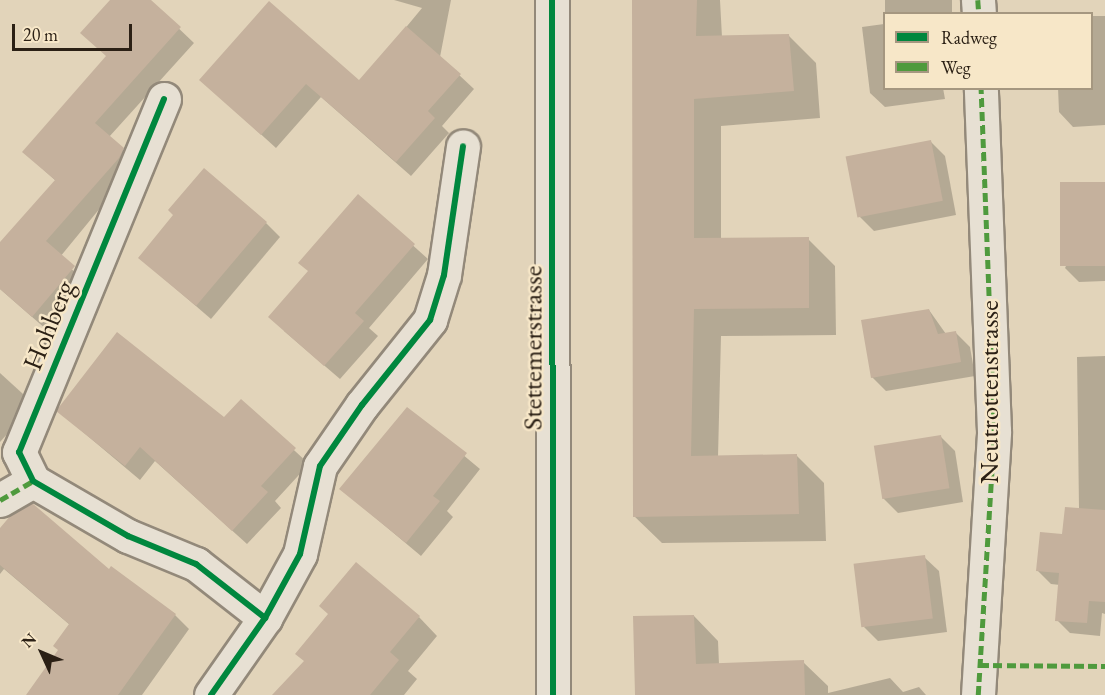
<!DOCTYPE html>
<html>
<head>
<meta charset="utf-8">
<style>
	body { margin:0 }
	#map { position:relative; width:1105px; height:695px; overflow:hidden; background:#e2d4ba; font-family:"EB Garamond",serif }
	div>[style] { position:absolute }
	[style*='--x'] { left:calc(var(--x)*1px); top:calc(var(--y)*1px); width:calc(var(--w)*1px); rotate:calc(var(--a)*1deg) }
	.shadow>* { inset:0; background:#0003; transform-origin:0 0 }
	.building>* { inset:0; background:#c5b19d; transform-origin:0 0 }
	.roads { filter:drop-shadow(2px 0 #93897a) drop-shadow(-2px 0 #93897a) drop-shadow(0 2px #93897a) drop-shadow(0 -2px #93897a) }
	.minor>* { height:33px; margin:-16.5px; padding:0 16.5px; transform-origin:16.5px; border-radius:16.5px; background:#e7e0d3 }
	.quiet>* { height:4.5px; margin-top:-2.25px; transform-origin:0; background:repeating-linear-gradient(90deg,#4f9a3d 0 9px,transparent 0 13.5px) }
	.cycleway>* { height:6px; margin:-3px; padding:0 3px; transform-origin:3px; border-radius:3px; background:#00873e }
	span { translate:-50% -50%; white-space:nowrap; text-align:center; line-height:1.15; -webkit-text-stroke:5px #f7e7c8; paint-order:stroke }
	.street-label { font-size:27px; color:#2b2015 }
	.legend { position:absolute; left:883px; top:12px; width:210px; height:78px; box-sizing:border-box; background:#f7e7c8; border:2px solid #a59780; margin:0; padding:8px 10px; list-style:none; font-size:18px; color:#2b2015 }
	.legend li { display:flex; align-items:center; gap:12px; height:30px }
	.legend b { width:30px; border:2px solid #a59780 }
	.north { position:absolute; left:12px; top:623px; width:60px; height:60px; -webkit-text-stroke:4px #f7e7c8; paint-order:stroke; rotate:314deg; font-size:16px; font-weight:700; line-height:24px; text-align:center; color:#2b2015 }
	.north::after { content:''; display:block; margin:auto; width:21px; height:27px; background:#2b2015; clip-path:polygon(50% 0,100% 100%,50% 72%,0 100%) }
	.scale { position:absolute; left:12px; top:24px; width:120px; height:27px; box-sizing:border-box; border:3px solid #2b2015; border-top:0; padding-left:8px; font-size:18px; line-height:21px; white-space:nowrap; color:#2b2015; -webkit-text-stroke:4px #f7e7c8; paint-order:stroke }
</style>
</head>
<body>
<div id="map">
	<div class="shadow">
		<div style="clip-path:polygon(112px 0,149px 0,194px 43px,109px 137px,137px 163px,60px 257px,87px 285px,47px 330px,0 289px,0 245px,56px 181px,24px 152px,108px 57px)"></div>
		<div style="clip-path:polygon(394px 0,451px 0,440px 57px,474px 89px,442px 126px,449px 133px,411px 176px,321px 97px,276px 148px,201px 80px,360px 83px,422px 8px)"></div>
		<div style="clip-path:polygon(633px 0,720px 0,722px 37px,789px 36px,816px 63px,820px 118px,721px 126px,721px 240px,808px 239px,835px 266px,836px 335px,721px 336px,718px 457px,797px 456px,824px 483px,826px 541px,662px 543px,634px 516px)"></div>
		<div style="left:885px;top:0;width:67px;height:14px"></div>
		<div style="clip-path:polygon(1092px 16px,1105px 16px,1105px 125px,1073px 127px,1059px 112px,1058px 88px,1092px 88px)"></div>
		<div style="clip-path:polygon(884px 24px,884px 88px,943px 88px,945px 99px,885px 107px,870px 93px,862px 27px)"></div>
		<div style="clip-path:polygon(931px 142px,945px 156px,956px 215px,874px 231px,859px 216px)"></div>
		<div style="clip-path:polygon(1105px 184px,1105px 281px,1079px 282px,1065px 268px)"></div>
		<div style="clip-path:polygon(358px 196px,428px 259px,369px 328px,378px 336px,340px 379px,284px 331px,309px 272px)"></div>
		<div style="clip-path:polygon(266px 223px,280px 237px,211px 319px,140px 258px)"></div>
		<div style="clip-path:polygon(929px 310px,946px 334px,955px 332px,970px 347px,975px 376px,886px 391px,872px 377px)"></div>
		<div style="clip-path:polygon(1105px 356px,1105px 614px,1102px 613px,1100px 636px,1070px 633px,1057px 620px,1060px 585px,1051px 584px,1038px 571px,1079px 509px,1077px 357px)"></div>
		<div style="clip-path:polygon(0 373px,34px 404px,0 442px)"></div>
		<div style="clip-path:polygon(241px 401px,309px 464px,275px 501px,281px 508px,247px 544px,155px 461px,140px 480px,58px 411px,224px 419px)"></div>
		<div style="clip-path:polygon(408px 409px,480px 469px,447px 511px,453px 517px,421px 556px,341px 489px)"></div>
		<div style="clip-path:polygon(940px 436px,955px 451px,963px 502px,898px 513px,883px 498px)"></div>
		<div style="clip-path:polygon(0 531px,109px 571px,175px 615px,189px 629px,142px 695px,28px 695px,59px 650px,70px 625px,4px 569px,0 574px)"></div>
		<div style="clip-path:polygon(924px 557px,939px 571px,947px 632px,878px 641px,864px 627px)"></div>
		<div style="clip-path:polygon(694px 616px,718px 641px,719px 664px,803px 662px,828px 686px,828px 693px,890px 678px,903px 692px,919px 687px,926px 695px,637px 695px)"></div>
		<div style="clip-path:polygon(419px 617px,437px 636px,408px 671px,417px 679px,404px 695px,275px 695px)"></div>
	</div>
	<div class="building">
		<div style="clip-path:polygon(110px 0,151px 0,181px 27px,95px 123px,124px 148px,119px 158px,46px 241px,75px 266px,32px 317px,0 289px,0 242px,55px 180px,22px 152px,106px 56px,80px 33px)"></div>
		<div style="clip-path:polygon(632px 0,697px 0,696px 36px,789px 34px,794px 91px,694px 99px,694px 238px,809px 237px,809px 308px,694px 309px,691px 456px,797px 454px,799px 514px,633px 517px)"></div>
		<div style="clip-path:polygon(269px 1px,359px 80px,406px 26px,461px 74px,428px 111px,435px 118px,396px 162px,306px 84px,261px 135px,199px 80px)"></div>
		<div style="left:931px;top:140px;width:62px;height:87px;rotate:79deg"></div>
		<div style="clip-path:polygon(204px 168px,267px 222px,196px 306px,138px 258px,173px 215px,168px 210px)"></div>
		<div style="left:1105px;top:182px;width:84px;height:45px;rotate:90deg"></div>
		<div style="clip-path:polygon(358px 194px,415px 244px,355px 313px,364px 321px,324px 366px,268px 317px,308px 271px,298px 263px)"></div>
		<div style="clip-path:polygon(929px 309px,938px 334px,956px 331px,961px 362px,871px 378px,861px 320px)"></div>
		<div style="clip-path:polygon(117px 332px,224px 417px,241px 399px,296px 448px,261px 486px,268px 492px,232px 531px,140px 447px,125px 466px,56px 411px)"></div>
		<div style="clip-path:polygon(407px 407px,467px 453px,433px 496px,440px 501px,406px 543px,339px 489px)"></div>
		<div style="left:941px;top:435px;width:54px;height:68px;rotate:81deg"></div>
		<div style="clip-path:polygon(32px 503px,109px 569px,111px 566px,176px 614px,118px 695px,26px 695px,58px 650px,53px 646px,69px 624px,0 565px,0 528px,11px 515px)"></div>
		<div style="clip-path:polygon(1065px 507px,1105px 510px,1105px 602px,1089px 601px,1087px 623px,1055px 621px,1059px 573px,1036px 571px,1040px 532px,1062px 534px)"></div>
		<div style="left:925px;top:555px;width:64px;height:72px;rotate:83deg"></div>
		<div style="clip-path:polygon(356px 562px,420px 616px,390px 652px,399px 660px,370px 695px,272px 695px,304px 661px,295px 654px,328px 614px,319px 606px)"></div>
		<div style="clip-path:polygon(694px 615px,696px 664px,804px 660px,805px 695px,635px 695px,633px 616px)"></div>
	</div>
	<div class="roads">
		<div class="minor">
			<div style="--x:552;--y:0;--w:695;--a:89.92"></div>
			<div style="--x:978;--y:0;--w:14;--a:86"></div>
			<div style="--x:164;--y:99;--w:382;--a:112.3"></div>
			<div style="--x:19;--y:452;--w:32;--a:64"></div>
			<div style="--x:33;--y:481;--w:110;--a:30.1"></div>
			<div style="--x:128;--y:536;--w:74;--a:22.4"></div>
			<div style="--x:196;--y:564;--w:88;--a:38"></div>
			<div style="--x:0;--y:500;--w:38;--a:-30"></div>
			<div style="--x:211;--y:695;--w:94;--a:-55"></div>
			<div style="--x:265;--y:618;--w:73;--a:-61.3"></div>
			<div style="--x:300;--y:554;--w:90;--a:-77.2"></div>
			<div style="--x:320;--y:466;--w:74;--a:-55.5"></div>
			<div style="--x:362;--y:405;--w:109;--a:-51.3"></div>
			<div style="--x:430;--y:320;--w:47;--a:-72.7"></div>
			<div style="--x:444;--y:275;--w:130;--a:-81.6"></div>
			<div style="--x:978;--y:695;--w:264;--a:-86.5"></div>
			<div style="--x:994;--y:431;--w:343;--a:-92.2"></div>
		</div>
	</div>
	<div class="quiet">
		<div style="--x:978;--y:0;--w:14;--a:86"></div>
		<div style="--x:0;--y:500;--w:38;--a:-30"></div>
		<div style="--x:980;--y:665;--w:125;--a:0.5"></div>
		<div style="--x:978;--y:695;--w:264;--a:-86.5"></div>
		<div style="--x:994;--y:431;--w:343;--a:-92.2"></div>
	</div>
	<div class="cycleway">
		<div style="--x:552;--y:0;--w:695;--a:89.92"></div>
		<div style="--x:164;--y:99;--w:382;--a:112.3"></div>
		<div style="--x:19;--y:452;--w:32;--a:64"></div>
		<div style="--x:33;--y:481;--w:110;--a:30.1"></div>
		<div style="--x:128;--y:536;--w:74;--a:22.4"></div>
		<div style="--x:196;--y:564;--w:88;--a:38"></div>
		<div style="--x:211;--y:695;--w:94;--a:-55"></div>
		<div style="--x:265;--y:618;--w:73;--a:-61.3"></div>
		<div style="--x:300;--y:554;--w:90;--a:-77.2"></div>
		<div style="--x:320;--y:466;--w:74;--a:-55.5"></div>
		<div style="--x:362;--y:405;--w:109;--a:-51.3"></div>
		<div style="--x:430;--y:320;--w:47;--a:-72.7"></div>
		<div style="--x:444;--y:275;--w:130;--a:-81.6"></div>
	</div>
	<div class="street-label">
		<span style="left:48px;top:325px;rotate:-68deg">Hohberg</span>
		<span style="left:532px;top:348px;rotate:-90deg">Stettemerstrasse</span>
		<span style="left:989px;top:392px;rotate:-90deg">Neutrottenstrasse</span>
	</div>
	<ul class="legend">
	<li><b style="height:8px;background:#00873e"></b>Radweg</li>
	<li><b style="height:8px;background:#4f9a3d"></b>Weg</li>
	</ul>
	<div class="north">N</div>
	<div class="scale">20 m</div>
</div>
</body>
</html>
